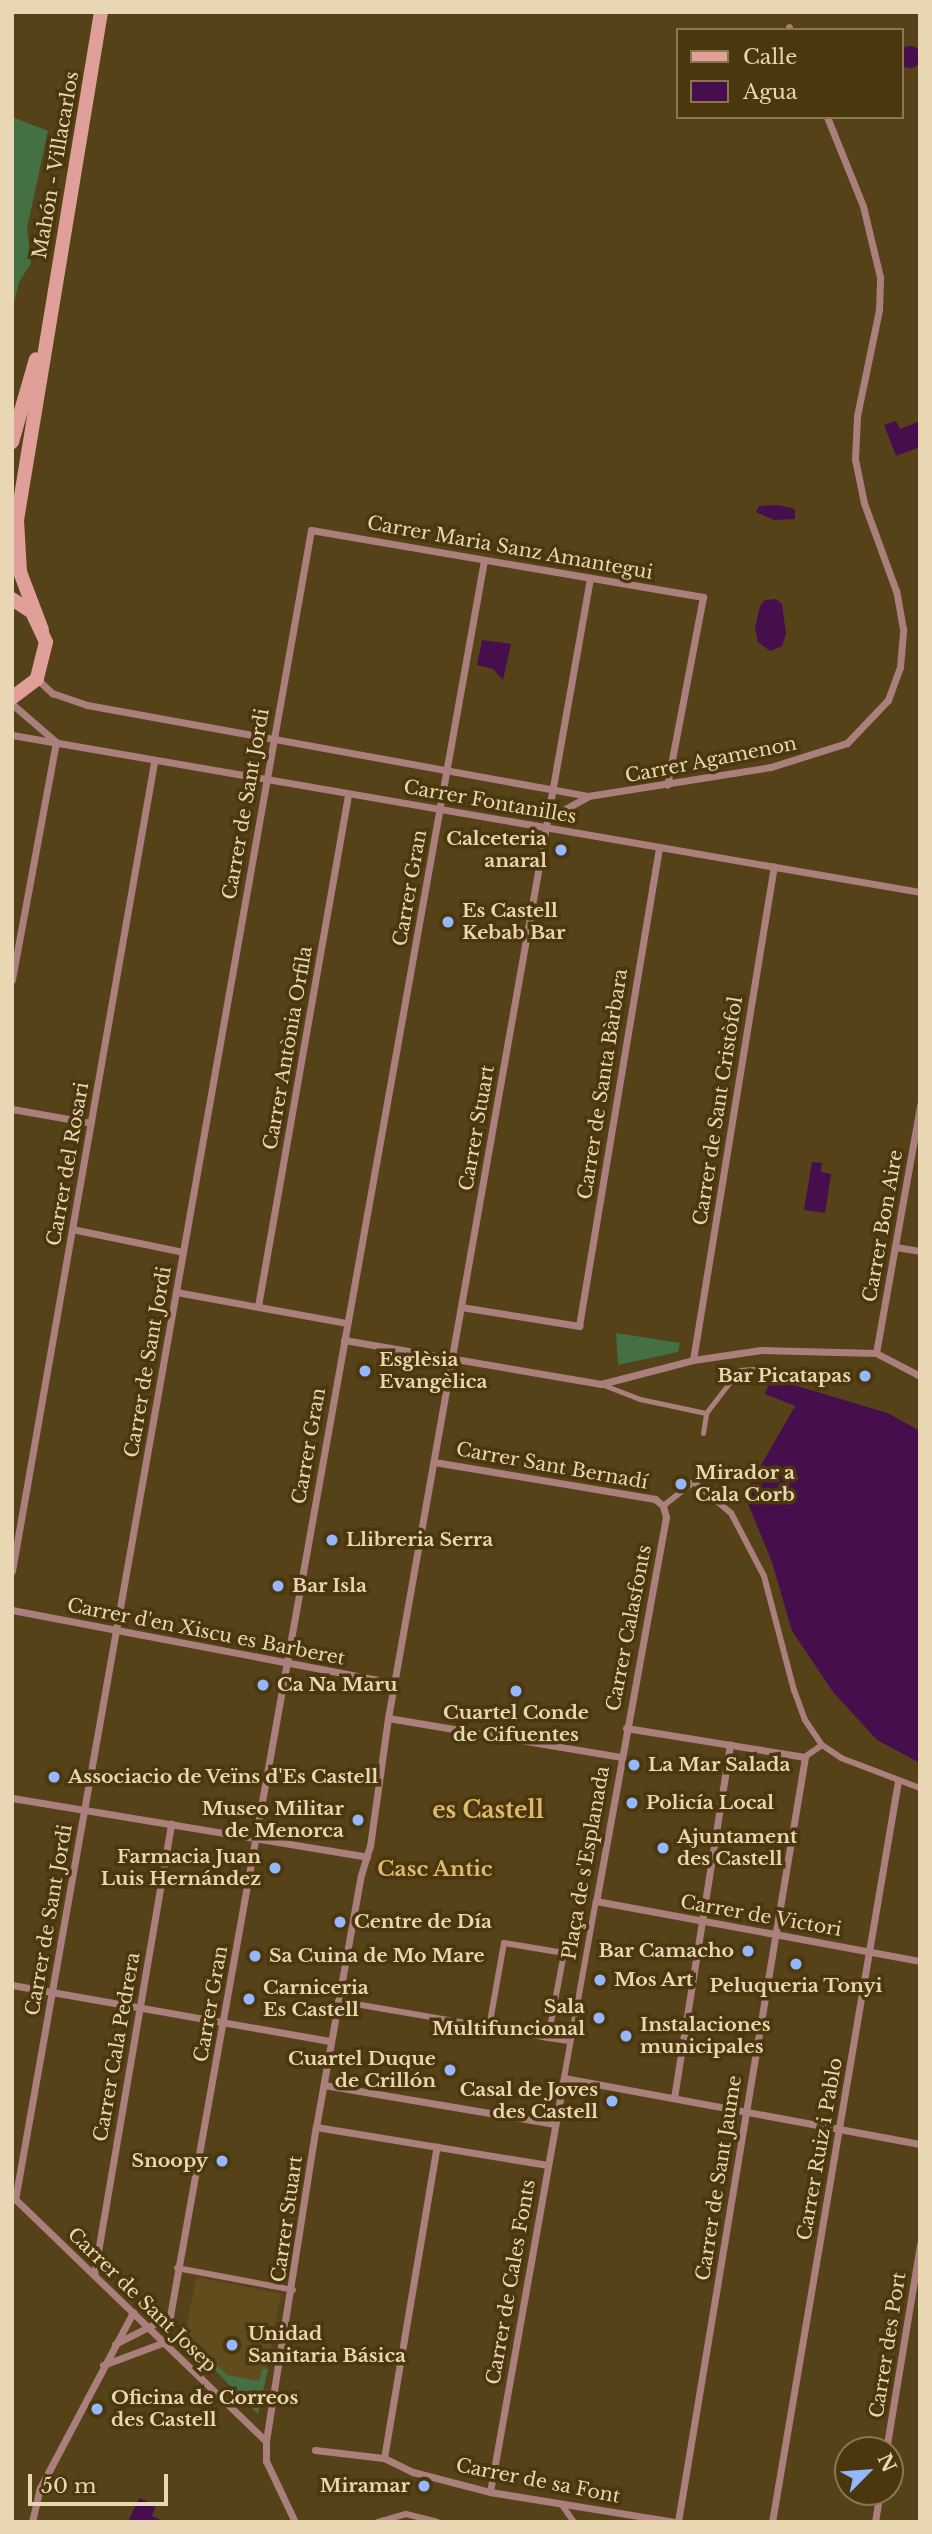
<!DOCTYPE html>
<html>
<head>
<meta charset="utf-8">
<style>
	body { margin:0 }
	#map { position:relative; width:932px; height:2534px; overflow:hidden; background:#554219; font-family:"Libre Baskerville",serif }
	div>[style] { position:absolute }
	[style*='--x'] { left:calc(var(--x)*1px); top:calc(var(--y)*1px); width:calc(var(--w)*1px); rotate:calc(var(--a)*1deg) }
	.built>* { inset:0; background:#614c1e }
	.green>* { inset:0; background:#457044 }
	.water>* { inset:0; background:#470e4d }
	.round { border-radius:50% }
	.pier>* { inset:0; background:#554219 }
	.service>* { height:5px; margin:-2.5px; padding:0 2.5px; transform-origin:2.5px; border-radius:2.5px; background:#aa7f7c }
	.pedestrian>* { height:6px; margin:-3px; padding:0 3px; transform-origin:3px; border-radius:3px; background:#aa7f7c }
	.minor>* { height:7px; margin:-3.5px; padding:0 3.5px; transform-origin:3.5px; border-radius:3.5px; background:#aa7f7c }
	.secondary>* { height:14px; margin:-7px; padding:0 7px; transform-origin:7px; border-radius:7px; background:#e19f9a }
	.dots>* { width:19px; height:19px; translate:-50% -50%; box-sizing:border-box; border:4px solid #4a370d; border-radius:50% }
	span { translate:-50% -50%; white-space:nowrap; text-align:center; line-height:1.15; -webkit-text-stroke:7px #4a370d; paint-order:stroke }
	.street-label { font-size:19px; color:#e9d6b2 }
	.poi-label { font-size:19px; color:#e9d6b2; font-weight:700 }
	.right { translate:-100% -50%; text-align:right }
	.left { translate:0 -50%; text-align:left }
	.neighbourhood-label { font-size:21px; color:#dfb96d; font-weight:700 }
	.quarter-label { font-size:23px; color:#dfb96d; font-weight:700 }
	.frame { position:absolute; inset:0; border:14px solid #e9d6b2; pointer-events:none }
	.legend { position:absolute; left:676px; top:28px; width:228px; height:91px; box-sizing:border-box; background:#4a370d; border:2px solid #8a774f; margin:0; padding:9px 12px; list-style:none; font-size:21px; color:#e9d6b2 }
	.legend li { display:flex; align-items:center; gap:14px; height:35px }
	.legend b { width:35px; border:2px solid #8a774f }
	.north { position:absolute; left:834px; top:2436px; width:70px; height:70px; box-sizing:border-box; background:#4a370d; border:2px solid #8a774f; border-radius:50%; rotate:65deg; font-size:19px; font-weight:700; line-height:28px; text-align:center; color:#e9d6b2 }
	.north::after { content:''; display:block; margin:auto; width:24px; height:32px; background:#94b7fd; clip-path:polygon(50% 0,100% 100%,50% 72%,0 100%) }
	.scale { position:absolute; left:28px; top:2474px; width:140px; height:32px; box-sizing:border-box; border:4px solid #e9d6b2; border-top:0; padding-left:9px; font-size:21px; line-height:24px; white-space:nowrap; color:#e9d6b2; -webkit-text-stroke:5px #4a370d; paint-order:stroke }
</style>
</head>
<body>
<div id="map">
	<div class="built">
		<div style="clip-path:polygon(196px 2277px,281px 2294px,258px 2414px,185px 2337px)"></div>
	</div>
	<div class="green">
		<div style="clip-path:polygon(12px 117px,48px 131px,27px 228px,31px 263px,19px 282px,12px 311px)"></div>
		<div style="clip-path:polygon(616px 1333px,680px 1343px,678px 1352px,618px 1365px)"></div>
		<div style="clip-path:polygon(216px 2364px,227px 2375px,259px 2381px,262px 2369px,268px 2369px,258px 2414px,212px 2367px)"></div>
	</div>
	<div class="water">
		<div class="round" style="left:899px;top:46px;width:22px;height:22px"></div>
		<div style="clip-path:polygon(896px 421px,900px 429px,920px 421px,920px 447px,896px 456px,884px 425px)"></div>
		<div style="clip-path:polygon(778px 505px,795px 509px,795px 519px,774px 520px,756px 512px,759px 506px)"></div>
		<div style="clip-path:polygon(776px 599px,782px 604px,786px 634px,782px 646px,770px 651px,758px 642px,755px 628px,760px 606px,765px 600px)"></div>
		<div style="clip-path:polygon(482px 640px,511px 644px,503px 680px,493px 669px,477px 665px)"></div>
		<div style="clip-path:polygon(812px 1162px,822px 1163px,821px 1172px,831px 1174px,825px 1213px,804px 1210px)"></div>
		<div style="clip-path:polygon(771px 1378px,888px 1413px,920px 1431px,920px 1763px,877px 1740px,833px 1692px,792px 1631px,772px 1562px,744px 1494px,795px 1406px,764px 1394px)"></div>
		<div style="clip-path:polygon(139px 2498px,156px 2505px,152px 2516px,165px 2522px,128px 2522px)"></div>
	</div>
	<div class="pier">
		<div style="clip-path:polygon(770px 1374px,889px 1410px,920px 1431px,888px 1413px,771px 1378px,765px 1394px,795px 1406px,744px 1494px,790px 1408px,761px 1396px)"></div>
	</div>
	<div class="service">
		<div style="--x:601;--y:1384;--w:42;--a:21"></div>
		<div style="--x:640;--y:1399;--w:67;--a:12"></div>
		<div style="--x:706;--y:1413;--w:54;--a:-52.5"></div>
		<div style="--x:739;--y:1370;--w:27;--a:-4"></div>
		<div style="--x:703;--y:1433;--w:20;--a:-81"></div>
	</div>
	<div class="pedestrian">
		<div style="--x:663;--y:1506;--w:39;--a:-38"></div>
		<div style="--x:694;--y:1482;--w:48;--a:40"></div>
		<div style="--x:731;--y:1513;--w:71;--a:62.4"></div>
		<div style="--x:764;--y:1576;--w:118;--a:75.3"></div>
		<div style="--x:794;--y:1690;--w:32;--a:70"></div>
		<div style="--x:805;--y:1720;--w:30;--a:56"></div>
		<div style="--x:822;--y:1745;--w:21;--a:145"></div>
		<div style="--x:822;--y:1745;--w:23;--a:34"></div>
		<div style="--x:841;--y:1758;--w:85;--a:20.8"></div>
		<div style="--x:338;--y:2001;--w:153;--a:9.8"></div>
		<div style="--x:548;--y:2038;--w:86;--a:-79.3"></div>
		<div style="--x:564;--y:1953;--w:61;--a:-170.5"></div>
		<div style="--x:504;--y:1943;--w:85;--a:100.1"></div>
		<div style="--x:489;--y:2027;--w:60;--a:10.6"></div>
		<div style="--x:548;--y:2038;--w:21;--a:8"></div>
		<div style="--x:564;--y:2078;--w:180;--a:-79.8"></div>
		<div style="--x:177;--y:2268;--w:118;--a:10.7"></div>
		<div style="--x:562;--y:2505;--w:21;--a:55"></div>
		<div style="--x:378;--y:2522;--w:29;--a:-16"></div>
		<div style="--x:406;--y:2514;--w:32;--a:14"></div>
	</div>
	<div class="minor">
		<div style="--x:789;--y:27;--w:3;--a:72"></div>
		<div style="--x:37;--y:679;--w:21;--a:43"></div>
		<div style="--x:52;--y:693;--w:37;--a:19"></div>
		<div style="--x:87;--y:705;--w:509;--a:10.29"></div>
		<div style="--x:588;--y:796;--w:185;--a:-9"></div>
		<div style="--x:771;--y:767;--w:80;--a:-17.5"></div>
		<div style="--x:847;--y:743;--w:59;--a:-46.4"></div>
		<div style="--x:888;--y:700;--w:35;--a:-70"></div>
		<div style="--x:900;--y:667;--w:38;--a:-85"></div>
		<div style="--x:903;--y:629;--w:39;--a:-100"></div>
		<div style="--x:896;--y:591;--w:94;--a:-110"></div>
		<div style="--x:864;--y:503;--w:45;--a:-101.6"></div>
		<div style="--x:855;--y:459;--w:43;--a:-87.3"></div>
		<div style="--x:857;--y:416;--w:108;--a:-78.3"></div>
		<div style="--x:879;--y:310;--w:33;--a:-88"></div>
		<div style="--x:880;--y:277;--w:73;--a:-103.5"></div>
		<div style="--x:863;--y:206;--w:96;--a:-112"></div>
		<div style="--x:12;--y:704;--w:58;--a:40.8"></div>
		<div style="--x:56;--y:742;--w:242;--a:100.5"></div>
		<div style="--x:12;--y:735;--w:921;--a:9.81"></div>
		<div style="--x:547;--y:819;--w:46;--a:-28.8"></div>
		<div style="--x:12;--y:1109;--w:80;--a:10"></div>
		<div style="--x:72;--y:1229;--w:113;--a:11.7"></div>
		<div style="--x:895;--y:1247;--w:25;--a:9"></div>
		<div style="--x:176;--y:1292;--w:174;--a:10.3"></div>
		<div style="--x:258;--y:1306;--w:519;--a:-80.01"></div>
		<div style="--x:461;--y:1307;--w:120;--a:9.1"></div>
		<div style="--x:579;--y:1326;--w:486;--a:-80.5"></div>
		<div style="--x:344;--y:1340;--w:261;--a:9.7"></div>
		<div style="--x:601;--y:1384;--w:95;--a:-14.6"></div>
		<div style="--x:693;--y:1360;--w:69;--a:-8.4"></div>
		<div style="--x:761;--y:1350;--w:115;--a:1.5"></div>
		<div style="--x:876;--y:1353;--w:50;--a:27.6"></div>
		<div style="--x:876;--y:1353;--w:252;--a:-79.9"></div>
		<div style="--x:693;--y:1360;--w:500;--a:-80.7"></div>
		<div style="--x:434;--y:1462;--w:224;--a:9.5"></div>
		<div style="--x:655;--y:1499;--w:11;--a:41"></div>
		<div style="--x:663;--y:1506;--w:11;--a:75"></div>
		<div style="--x:666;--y:1517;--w:390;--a:100.3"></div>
		<div style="--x:596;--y:1901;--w:330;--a:10.5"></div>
		<div style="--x:12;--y:1571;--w:821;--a:-80.04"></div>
		<div style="--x:12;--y:1610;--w:390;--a:10.8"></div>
		<div style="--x:388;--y:1718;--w:237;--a:9.5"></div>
		<div style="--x:626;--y:1728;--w:181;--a:9.2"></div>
		<div style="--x:805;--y:1757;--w:775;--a:99.43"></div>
		<div style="--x:12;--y:1798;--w:360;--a:9.4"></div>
		<div style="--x:12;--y:1985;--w:324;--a:10"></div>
		<div style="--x:324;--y:2085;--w:234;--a:9.6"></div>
		<div style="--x:674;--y:2098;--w:358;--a:-81"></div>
		<div style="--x:316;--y:2127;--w:235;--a:9.3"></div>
		<div style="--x:13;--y:2197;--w:351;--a:44"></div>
		<div style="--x:15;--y:2200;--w:1696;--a:-79.95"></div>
		<div style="--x:311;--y:530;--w:398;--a:9.7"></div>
		<div style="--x:703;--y:597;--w:191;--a:100.8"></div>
		<div style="--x:94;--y:2275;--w:458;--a:-80.3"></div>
		<div style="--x:115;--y:2344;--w:62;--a:-27"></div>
		<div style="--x:170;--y:2316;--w:1784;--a:-79.86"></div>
		<div style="--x:103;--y:2365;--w:66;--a:-20.4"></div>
		<div style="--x:315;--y:2450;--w:69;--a:6.6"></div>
		<div style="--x:384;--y:2458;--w:32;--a:26"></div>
		<div style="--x:413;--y:2472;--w:80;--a:14.6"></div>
		<div style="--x:490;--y:2492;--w:187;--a:9.2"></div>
		<div style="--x:886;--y:2450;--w:208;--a:-80.6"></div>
		<div style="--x:384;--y:2458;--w:316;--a:-80.4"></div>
		<div style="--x:490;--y:2492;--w:421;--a:-79.9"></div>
		<div style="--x:564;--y:2078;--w:362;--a:10.5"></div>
		<div style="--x:32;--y:2522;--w:35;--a:-77"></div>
		<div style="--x:40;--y:2488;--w:199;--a:-62.1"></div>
		<div style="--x:295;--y:2522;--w:68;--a:-115.4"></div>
		<div style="--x:266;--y:2461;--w:20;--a:-90"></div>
		<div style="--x:266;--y:2441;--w:318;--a:-81"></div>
		<div style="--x:316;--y:2127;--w:256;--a:-79.9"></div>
		<div style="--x:361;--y:1875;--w:30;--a:-73"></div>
		<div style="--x:370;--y:1846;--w:129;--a:-82"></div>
		<div style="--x:388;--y:1718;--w:1158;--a:-79.95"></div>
		<div style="--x:772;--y:2522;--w:752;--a:-80.35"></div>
		<div style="--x:875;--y:2522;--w:30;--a:-81"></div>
	</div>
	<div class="secondary">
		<div style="--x:12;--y:442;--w:86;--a:-73.9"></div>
		<div style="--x:12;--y:599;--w:24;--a:33"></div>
		<div style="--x:32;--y:612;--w:33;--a:65"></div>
		<div style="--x:46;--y:642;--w:38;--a:104"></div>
		<div style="--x:37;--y:679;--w:31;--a:143"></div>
		<div style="--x:42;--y:630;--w:62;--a:-110.8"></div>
		<div style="--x:20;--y:572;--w:52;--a:-93.3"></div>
		<div style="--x:17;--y:520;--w:515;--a:-80.61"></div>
	</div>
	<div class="dots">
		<div style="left:561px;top:850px;background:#94b7fd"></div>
		<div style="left:448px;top:922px;background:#94b7fd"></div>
		<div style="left:365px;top:1371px;background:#94b7fd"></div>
		<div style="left:865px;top:1376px;background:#94b7fd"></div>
		<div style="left:681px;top:1484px;background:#94b7fd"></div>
		<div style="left:332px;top:1540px;background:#94b7fd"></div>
		<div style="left:278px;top:1586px;background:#94b7fd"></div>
		<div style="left:263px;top:1685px;background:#94b7fd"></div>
		<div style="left:516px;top:1691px;background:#94b7fd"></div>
		<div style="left:634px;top:1765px;background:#94b7fd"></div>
		<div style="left:54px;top:1777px;background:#94b7fd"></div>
		<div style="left:632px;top:1803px;background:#94b7fd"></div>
		<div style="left:358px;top:1820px;background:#94b7fd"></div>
		<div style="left:663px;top:1848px;background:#94b7fd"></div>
		<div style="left:275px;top:1868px;background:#94b7fd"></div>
		<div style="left:340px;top:1922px;background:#94b7fd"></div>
		<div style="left:748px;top:1951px;background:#94b7fd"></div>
		<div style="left:255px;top:1956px;background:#94b7fd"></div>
		<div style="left:796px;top:1964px;background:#94b7fd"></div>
		<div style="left:600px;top:1980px;background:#94b7fd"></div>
		<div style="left:249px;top:1999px;background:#94b7fd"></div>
		<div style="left:599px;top:2018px;background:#94b7fd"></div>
		<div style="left:626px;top:2036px;background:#94b7fd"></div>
		<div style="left:450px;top:2070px;background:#94b7fd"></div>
		<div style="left:612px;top:2101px;background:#94b7fd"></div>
		<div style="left:222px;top:2161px;background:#94b7fd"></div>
		<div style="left:232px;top:2345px;background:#94b7fd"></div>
		<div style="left:97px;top:2409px;background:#94b7fd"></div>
		<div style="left:424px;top:2486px;background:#94b7fd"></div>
	</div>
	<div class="street-label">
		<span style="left:56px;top:165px;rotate:-80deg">Mahón - Villacarlos</span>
		<span style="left:510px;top:548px;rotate:10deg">Carrer Maria Sanz Amantegui</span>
		<span style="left:711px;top:760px;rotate:-11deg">Carrer Agamenon</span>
		<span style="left:490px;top:802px;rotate:10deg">Carrer Fontanilles</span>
		<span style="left:246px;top:804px;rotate:-80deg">Carrer de Sant Jordi</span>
		<span style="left:410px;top:888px;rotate:-80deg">Carrer Gran</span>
		<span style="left:288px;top:1048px;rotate:-80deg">Carrer Antònia Orfila</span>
		<span style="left:603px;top:1084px;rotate:-81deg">Carrer de Santa Bàrbara</span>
		<span style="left:718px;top:1111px;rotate:-81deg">Carrer de Sant Cristòfol</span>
		<span style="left:477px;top:1128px;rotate:-80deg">Carrer Stuart</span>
		<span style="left:68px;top:1164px;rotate:-80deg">Carrer del Rosari</span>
		<span style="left:883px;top:1226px;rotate:-80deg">Carrer Bon Aire</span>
		<span style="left:148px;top:1362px;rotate:-80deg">Carrer de Sant Jordi</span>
		<span style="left:309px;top:1446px;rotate:-80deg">Carrer Gran</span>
		<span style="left:552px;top:1466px;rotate:10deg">Carrer Sant Bernadí</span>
		<span style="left:629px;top:1628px;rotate:-79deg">Carrer Calasfonts</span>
		<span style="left:206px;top:1632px;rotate:11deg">Carrer d'en Xiscu es Barberet</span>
		<span style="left:586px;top:1863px;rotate:-80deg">Plaça de s'Esplanada</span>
		<span style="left:761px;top:1916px;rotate:10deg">Carrer de Victori</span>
		<span style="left:49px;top:1920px;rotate:-80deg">Carrer de Sant Jordi</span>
		<span style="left:211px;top:2004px;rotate:-80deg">Carrer Gran</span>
		<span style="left:117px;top:2047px;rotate:-80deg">Carrer Cala Pedrera</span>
		<span style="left:820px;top:2149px;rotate:-80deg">Carrer Ruiz i Pablo</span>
		<span style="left:719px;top:2178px;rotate:-81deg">Carrer de Sant Jaume</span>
		<span style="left:287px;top:2219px;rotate:-82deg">Carrer Stuart</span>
		<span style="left:511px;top:2282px;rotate:-80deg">Carrer de Cales Fonts</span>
		<span style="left:142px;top:2300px;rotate:44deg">Carrer de Sant Josep</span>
		<span style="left:888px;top:2345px;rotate:-81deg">Carrer des Port</span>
		<span style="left:538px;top:2481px;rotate:11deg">Carrer de sa Font</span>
	</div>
	<div class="poi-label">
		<span class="right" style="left:547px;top:850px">Calceteria<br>anaral</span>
		<span class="left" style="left:462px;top:922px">Es Castell<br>Kebab Bar</span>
		<span class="left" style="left:379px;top:1371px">Esglèsia<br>Evangèlica</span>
		<span class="right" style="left:851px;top:1376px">Bar Picatapas</span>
		<span class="left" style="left:695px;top:1484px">Mirador a<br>Cala Corb</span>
		<span class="left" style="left:346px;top:1540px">Llibreria Serra</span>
		<span class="left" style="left:292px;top:1586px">Bar Isla</span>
		<span class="left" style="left:277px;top:1685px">Ca Na Maru</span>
		<span style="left:516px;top:1724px">Cuartel Conde<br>de Cifuentes</span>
		<span class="left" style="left:648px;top:1765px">La Mar Salada</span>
		<span class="left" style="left:68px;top:1777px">Associacio de Veïns d'Es Castell</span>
		<span class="left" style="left:646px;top:1803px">Policía Local</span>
		<span class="right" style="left:344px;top:1820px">Museo Militar<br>de Menorca</span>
		<span class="left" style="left:677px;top:1848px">Ajuntament<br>des Castell</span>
		<span class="right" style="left:261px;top:1868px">Farmacia Juan<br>Luis Hernández</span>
		<span class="left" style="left:354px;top:1922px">Centre de Día</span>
		<span class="right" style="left:734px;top:1951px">Bar Camacho</span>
		<span class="left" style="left:269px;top:1956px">Sa Cuina de Mo Mare</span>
		<span class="left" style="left:614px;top:1980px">Mos Art</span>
		<span style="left:796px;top:1986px">Peluqueria Tonyi</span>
		<span class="left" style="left:263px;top:1999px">Carniceria<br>Es Castell</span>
		<span class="right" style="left:585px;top:2018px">Sala<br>Multifuncional</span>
		<span class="left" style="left:640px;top:2036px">Instalaciones<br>municipales</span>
		<span class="right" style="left:436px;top:2070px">Cuartel Duque<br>de Crillón</span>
		<span class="right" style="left:598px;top:2101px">Casal de Joves<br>des Castell</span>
		<span class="right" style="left:208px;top:2161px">Snoopy</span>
		<span class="left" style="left:248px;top:2345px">Unidad<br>Sanitaria Básica</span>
		<span class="left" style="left:111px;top:2409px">Oficina de Correos<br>des Castell</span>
		<span class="right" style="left:410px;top:2486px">Miramar</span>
	</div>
	<div class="neighbourhood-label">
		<span style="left:435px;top:1869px">Casc Antic</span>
	</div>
	<div class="quarter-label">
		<span style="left:488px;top:1810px">es Castell</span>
	</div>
	<div class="frame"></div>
	<ul class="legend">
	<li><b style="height:9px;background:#e19f9a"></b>Calle</li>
	<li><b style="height:19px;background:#470e4d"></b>Agua</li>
	</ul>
	<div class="north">N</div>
	<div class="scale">50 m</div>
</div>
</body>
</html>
